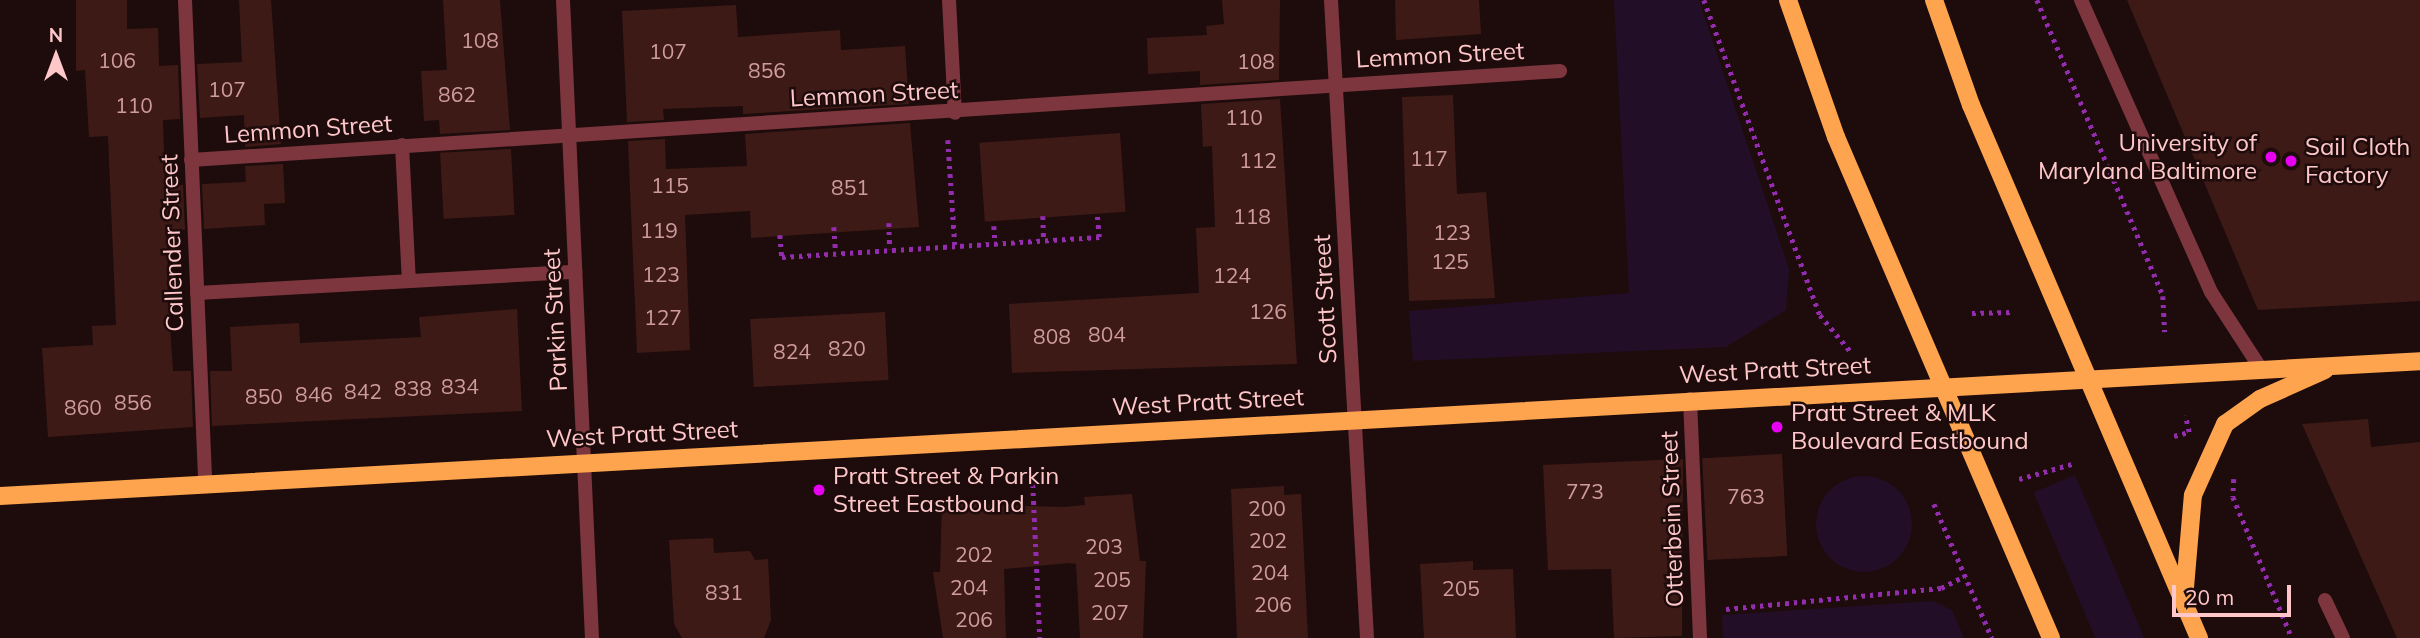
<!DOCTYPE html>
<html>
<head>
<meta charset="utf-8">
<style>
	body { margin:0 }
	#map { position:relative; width:2420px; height:638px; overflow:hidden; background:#1d0c0b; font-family:Mulish,sans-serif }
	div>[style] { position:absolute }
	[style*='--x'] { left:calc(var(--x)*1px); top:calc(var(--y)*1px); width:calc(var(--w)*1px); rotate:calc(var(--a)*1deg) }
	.green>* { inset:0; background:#230e27; transform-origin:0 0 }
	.round { border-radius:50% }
	.building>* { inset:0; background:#3e1a17; transform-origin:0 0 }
	.path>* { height:4.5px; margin-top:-2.25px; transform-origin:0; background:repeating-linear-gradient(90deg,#942caf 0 3.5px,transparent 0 8.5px) }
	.lane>* { height:14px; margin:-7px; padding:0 7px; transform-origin:7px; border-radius:7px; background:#7d363d }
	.street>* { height:14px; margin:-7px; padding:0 7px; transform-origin:7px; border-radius:7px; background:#7d363d }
	.primary>* { height:18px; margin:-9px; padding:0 9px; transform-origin:9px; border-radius:9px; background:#ffa44e }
	.dots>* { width:19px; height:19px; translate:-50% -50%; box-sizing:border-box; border:4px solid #1d0c0b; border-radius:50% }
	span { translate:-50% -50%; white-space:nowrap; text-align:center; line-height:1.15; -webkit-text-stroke:5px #1d0c0b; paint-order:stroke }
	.number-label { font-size:21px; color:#cf9c9c }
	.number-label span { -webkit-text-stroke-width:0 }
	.street-label { font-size:24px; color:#ffc7c9 }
	.poi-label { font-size:24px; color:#ffc7c9 }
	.right { translate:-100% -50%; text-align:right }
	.left { translate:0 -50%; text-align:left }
	.north { position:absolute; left:21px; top:21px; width:70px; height:70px; -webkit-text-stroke:5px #1d0c0b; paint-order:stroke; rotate:0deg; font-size:19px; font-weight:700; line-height:28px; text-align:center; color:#ffc7c9 }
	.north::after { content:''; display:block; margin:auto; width:24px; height:32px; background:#ffc7c9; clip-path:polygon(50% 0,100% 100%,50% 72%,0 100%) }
	.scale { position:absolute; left:2172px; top:585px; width:119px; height:32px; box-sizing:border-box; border:4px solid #ffc7c9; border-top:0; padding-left:9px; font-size:21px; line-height:24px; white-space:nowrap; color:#ffc7c9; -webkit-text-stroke:5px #1d0c0b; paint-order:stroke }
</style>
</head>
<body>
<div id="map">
	<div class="green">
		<div style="clip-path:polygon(1614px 0,1699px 0,1789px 269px,1786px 310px,1726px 347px,1413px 361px,1409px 311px,1629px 293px)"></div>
		<div style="left:2075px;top:475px;width:177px;height:45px;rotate:67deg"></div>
		<div class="round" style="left:1816px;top:476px;width:96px;height:96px"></div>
		<div style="clip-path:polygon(1933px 601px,1952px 610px,1964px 638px,1723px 638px,1722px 615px)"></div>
	</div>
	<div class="building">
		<div style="clip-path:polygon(76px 0,127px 0,127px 29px,158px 28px,159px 66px,178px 65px,180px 119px,163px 120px,165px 186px,183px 185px,185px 230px,167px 231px,168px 296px,173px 371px,191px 371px,193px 427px,48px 437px,42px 348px,93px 345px,92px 326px,116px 325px,108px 136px,89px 137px,85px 70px,76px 71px)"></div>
		<div style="clip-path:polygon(239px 0,271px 0,281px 144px,245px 147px,244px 115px,200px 118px,197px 64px,242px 62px)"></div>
		<div style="clip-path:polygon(443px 0,500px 0,510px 130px,440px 134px,439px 120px,424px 121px,421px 71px,447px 70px)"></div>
		<div style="clip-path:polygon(1222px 0,1280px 0,1279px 80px,1200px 85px,1200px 71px,1148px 74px,1147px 38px,1207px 35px,1206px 26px,1224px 24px)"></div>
		<div style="clip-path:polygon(1395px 0,1479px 0,1481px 34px,1396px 40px)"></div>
		<div style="clip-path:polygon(2127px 0,2420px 0,2420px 301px,2258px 310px)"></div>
		<div style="clip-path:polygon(736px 5px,738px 37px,840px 30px,841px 50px,905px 46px,909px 104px,743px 114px,743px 106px,663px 109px,664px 120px,627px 122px,622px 11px)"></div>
		<div style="clip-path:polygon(1453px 95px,1457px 194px,1486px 192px,1495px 298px,1409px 301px,1402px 97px)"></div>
		<div style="clip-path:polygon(1280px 99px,1297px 364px,1012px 373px,1009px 304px,1199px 293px,1196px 228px,1215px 227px,1212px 146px,1203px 147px,1201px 104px)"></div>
		<div style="clip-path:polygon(910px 123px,919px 227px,751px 238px,750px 211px,685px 215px,690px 350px,637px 353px,628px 141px,665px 139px,666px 169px,747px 166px,745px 134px)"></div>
		<div style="left:1120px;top:133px;width:79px;height:141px;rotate:86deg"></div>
		<div style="left:511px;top:149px;width:66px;height:71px;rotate:87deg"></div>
		<div style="clip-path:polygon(283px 164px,285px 203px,264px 204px,265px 225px,204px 229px,202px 184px,246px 182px,245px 166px)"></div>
		<div style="clip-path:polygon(517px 309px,522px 411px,212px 426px,210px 371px,232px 371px,230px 327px,299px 323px,300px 343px,421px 337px,419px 317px)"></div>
		<div style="left:885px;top:312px;width:68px;height:135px;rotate:87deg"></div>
		<div style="clip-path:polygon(2368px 419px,2371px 447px,2420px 442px,2420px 638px,2397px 638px,2302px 424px)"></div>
		<div style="left:1782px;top:454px;width:102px;height:80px;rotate:87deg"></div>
		<div style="clip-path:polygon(1683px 459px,1682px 636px,1614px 638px,1611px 569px,1548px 570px,1543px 465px)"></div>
		<div style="clip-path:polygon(1284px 486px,1284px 495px,1301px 494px,1308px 638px,1237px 638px,1231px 489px)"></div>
		<div style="clip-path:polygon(1132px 494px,1140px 561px,1146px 561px,1143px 638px,1080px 638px,1076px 564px,1069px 563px,1004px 569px,1006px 638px,943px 638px,933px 572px,940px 572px,942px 503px,1064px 507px,1085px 505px,1084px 497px)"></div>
		<div style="clip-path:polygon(713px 538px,714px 553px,750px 551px,755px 560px,768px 559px,771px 620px,764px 638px,682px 638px,674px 624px,669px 540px)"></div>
		<div style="clip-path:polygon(1473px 561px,1473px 570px,1513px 569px,1516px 638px,1424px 638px,1420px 564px)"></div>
	</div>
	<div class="path">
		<div style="--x:1704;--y:0;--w:336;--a:69.8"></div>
		<div style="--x:1820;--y:315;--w:48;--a:50"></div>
		<div style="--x:2037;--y:0;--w:322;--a:66.9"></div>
		<div style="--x:2163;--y:296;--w:36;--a:87"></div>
		<div style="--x:948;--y:140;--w:105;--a:86.2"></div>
		<div style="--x:1043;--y:216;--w:24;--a:88"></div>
		<div style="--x:889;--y:223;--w:26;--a:88"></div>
		<div style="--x:994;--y:226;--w:16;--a:86"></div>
		<div style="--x:834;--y:227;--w:26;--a:86"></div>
		<div style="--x:780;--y:235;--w:22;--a:85"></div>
		<div style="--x:782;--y:257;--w:318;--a:-3.6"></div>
		<div style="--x:1099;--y:237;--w:24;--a:-95"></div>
		<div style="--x:1972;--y:313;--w:42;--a:-1.4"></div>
		<div style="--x:2174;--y:436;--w:16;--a:-15"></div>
		<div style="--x:2189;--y:432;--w:17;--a:-103"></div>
		<div style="--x:2019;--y:479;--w:58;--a:-15.9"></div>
		<div style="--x:2234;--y:479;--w:18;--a:93"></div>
		<div style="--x:2233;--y:497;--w:153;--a:67.3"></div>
		<div style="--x:1033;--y:484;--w:154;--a:87.4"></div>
		<div style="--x:1934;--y:504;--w:146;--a:66.6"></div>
		<div style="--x:1726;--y:609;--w:216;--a:-5.6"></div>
		<div style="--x:1941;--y:588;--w:27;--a:-27"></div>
	</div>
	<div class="lane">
		<div style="--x:185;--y:0;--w:484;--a:87.6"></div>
		<div style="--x:949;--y:0;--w:113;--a:87"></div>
		<div style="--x:402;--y:145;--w:136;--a:87.1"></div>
		<div style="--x:191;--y:160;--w:1372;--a:-3.72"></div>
		<div style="--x:197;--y:293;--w:379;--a:-3.2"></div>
	</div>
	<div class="street">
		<div style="--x:563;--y:0;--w:639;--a:87.4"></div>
		<div style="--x:1331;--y:0;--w:639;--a:86.77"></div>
		<div style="--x:2081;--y:0;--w:320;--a:66"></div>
		<div style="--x:2211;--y:292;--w:92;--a:57"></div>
		<div style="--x:1690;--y:399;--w:239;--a:87.6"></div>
		<div style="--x:2325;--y:600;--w:42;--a:64.7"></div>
	</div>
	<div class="primary">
		<div style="--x:1788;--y:0;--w:145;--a:70.7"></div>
		<div style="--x:1836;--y:137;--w:545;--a:66.77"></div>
		<div style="--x:1934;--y:0;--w:111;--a:70.6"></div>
		<div style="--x:1971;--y:105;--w:580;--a:66.84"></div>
		<div style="--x:0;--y:496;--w:2424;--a:-3.19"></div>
		<div style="--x:2184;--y:599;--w:104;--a:-85.1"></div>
		<div style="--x:2193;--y:495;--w:78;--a:-65.7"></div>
		<div style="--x:2225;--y:424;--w:43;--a:-35.5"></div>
		<div style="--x:2260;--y:399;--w:71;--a:-24"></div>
	</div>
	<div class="dots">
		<div style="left:2271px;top:157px;background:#e800f2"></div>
		<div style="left:2291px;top:161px;background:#e800f2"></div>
		<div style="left:1777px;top:427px;background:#e800f2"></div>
		<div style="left:819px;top:490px;background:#e800f2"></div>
	</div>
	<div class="number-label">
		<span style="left:480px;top:40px">108</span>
		<span style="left:668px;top:51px">107</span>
		<span style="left:117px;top:60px">106</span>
		<span style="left:1256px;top:61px">108</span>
		<span style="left:767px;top:70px">856</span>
		<span style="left:227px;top:89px">107</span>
		<span style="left:457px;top:94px">862</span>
		<span style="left:134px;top:105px">110</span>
		<span style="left:1244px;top:117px">110</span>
		<span style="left:1429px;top:158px">117</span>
		<span style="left:1258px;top:160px">112</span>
		<span style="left:670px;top:185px">115</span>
		<span style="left:850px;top:187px">851</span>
		<span style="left:1252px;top:216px">118</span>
		<span style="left:659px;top:230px">119</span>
		<span style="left:1452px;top:232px">123</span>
		<span style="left:1450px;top:261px">125</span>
		<span style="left:661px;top:274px">123</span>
		<span style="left:1232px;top:275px">124</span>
		<span style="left:1268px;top:311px">126</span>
		<span style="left:663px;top:317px">127</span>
		<span style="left:1107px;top:334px">804</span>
		<span style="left:1052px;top:336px">808</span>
		<span style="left:847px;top:348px">820</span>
		<span style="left:792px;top:351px">824</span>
		<span style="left:460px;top:386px">834</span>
		<span style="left:413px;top:388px">838</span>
		<span style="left:363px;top:391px">842</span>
		<span style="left:314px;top:394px">846</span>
		<span style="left:264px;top:396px">850</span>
		<span style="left:133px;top:402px">856</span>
		<span style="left:83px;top:407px">860</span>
		<span style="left:1585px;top:491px">773</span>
		<span style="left:1746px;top:496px">763</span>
		<span style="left:1267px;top:508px">200</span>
		<span style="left:1268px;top:540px">202</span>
		<span style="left:1104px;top:546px">203</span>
		<span style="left:974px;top:554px">202</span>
		<span style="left:1270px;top:572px">204</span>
		<span style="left:1112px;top:579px">205</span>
		<span style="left:969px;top:587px">204</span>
		<span style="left:1461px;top:588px">205</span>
		<span style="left:724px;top:592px">831</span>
		<span style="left:1273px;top:604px">206</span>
		<span style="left:1110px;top:612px">207</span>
		<span style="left:974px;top:619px">206</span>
	</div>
	<div class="street-label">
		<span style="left:1440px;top:55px;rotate:-3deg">Lemmon Street</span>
		<span style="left:874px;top:94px;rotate:-3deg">Lemmon Street</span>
		<span style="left:308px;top:129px;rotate:-4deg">Lemmon Street</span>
		<span style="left:172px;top:243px;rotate:-92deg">Callender Street</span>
		<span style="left:1325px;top:299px;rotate:-93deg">Scott Street</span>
		<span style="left:555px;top:320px;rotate:-93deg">Parkin Street</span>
		<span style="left:1775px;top:370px;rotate:-3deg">West Pratt Street</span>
		<span style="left:1208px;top:402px;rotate:-3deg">West Pratt Street</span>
		<span style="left:642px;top:434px;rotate:-3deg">West Pratt Street</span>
		<span style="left:1672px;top:519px;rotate:-92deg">Otterbein Street</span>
	</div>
	<div class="poi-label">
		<span class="right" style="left:2257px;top:157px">University of<br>Maryland Baltimore</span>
		<span class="left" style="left:2305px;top:161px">Sail Cloth<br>Factory</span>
		<span class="left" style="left:1791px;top:427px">Pratt Street &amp; MLK<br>Boulevard Eastbound</span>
		<span class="left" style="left:833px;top:490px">Pratt Street &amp; Parkin<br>Street Eastbound</span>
	</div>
	<div class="north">N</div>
	<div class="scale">20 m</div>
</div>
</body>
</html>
